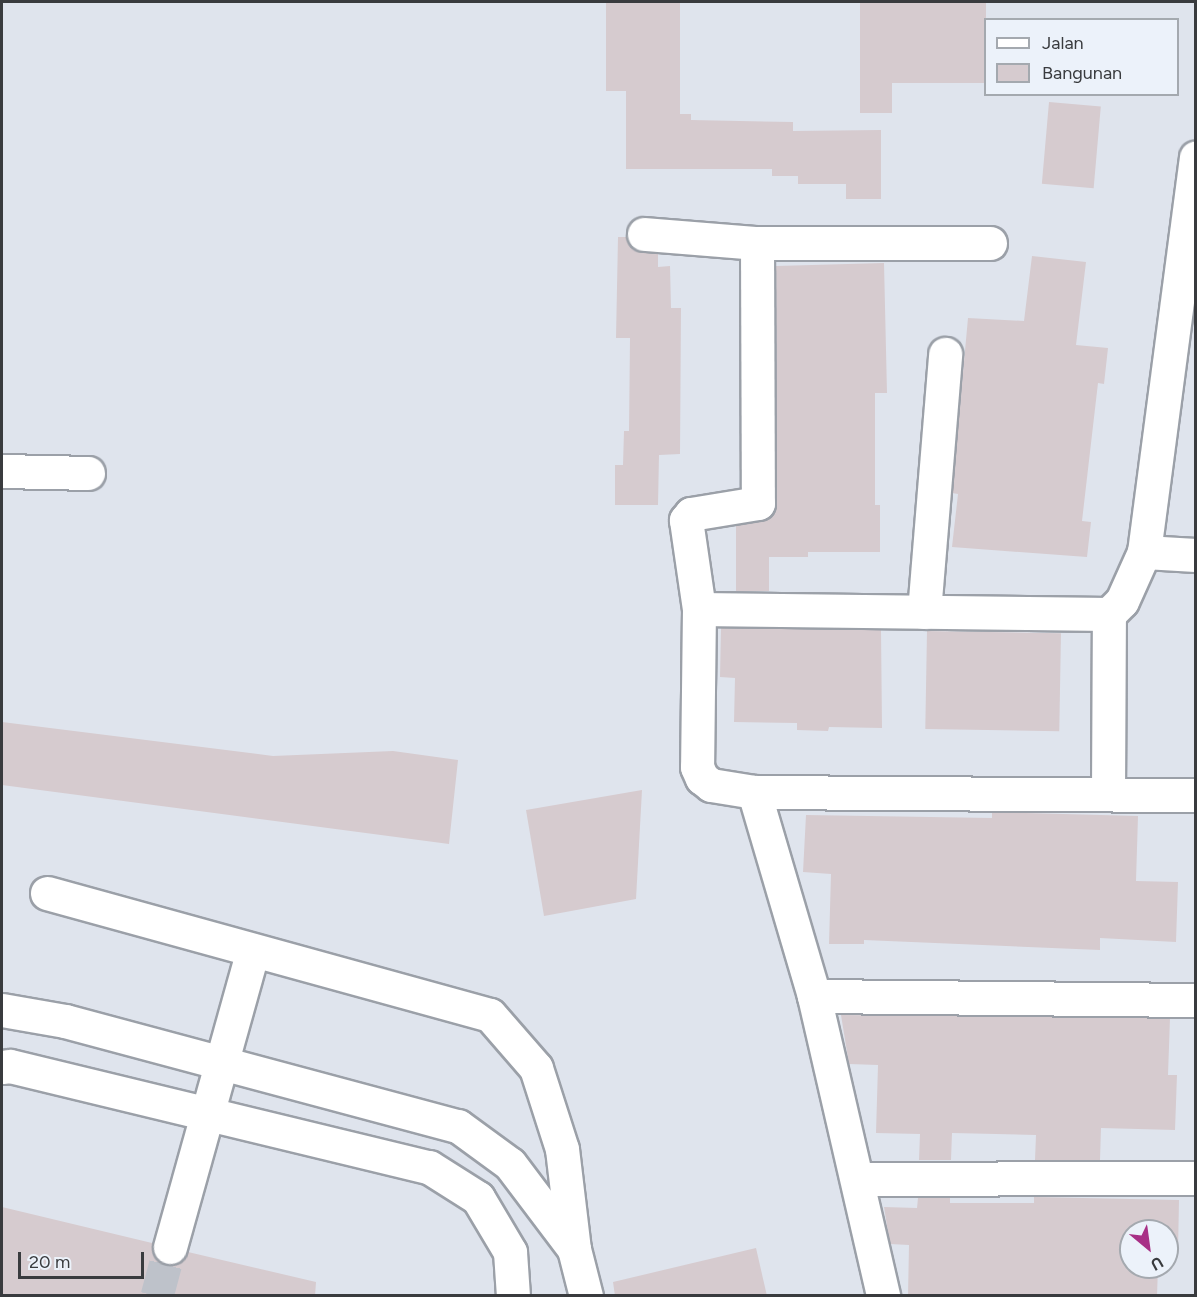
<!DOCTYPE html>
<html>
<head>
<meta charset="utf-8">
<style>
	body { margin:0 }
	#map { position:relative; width:1197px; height:1297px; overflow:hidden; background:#dfe4ed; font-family:Figtree,sans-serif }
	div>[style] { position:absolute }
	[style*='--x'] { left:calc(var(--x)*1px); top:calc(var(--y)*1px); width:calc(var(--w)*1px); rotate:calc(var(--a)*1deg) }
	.building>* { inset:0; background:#d6cbcf; transform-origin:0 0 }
	.minor-tunnel>* { height:33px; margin-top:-16.5px; transform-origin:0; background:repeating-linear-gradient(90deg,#bec2ca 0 33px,transparent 0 49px) }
	.roads { filter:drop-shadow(2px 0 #9ba0a8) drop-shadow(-2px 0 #9ba0a8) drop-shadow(0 2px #9ba0a8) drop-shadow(0 -2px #9ba0a8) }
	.minor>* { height:33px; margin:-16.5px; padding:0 16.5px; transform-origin:16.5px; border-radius:16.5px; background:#fff }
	span { translate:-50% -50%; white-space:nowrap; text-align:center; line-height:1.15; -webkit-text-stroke:6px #ecf2fa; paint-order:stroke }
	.frame { position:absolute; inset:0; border:3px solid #393b3e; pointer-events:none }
	.legend { position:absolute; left:984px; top:18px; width:195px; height:78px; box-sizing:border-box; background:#ecf2fa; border:2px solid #a4a9af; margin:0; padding:8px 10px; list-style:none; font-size:18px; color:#393b3e }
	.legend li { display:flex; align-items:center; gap:12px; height:30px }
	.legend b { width:30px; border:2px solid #a4a9af }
	.north { position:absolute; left:1119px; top:1219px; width:60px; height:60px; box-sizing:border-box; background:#ecf2fa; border:2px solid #a4a9af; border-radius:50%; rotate:151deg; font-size:16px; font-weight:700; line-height:24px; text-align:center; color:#393b3e }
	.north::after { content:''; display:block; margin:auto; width:21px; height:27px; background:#a83086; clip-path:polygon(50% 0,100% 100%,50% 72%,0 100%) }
	.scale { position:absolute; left:18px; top:1252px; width:126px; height:27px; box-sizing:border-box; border:3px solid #393b3e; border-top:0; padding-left:8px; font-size:18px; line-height:21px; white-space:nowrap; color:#393b3e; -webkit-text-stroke:4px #ecf2fa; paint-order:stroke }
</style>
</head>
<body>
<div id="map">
	<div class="building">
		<div style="clip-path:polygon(606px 2px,680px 2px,680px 114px,691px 114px,691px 120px,793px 122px,793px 131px,881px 130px,881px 199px,846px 199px,846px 184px,798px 184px,798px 176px,772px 176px,772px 169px,626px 169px,626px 91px,606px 91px)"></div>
		<div style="clip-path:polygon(860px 2px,986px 2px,986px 83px,892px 83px,892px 113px,860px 113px)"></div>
		<div style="left:1049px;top:102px;width:52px;height:82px;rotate:5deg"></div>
		<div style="clip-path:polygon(618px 237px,626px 237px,634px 250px,658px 254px,658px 267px,670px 266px,671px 308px,681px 308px,680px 454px,659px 455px,658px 505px,615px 505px,615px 465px,623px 465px,624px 431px,629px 431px,630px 338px,616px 338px)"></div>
		<div style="clip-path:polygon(1032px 256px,1086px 262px,1076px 345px,1108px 348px,1104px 384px,1098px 383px,1082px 521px,1091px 522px,1087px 557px,952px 547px,958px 494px,952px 493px,968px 318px,1024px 321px)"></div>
		<div style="clip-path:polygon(884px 263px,887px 393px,875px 393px,875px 505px,880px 505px,880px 552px,808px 552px,808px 557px,769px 557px,769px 591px,736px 591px,736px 526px,769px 518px,777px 503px,776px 266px)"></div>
		<div style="clip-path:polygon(721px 628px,881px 630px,882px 728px,829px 727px,828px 731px,797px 730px,797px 723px,734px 722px,735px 678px,720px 677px)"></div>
		<div style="left:927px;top:631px;width:134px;height:98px;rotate:1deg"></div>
		<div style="clip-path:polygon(2px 722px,273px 756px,393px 751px,458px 760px,449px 844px,2px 785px)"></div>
		<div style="clip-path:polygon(642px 790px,636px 899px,544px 916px,526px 810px)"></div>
		<div style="clip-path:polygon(992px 812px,1138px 816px,1136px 881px,1178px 882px,1176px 942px,1100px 938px,1100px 950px,864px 940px,864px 944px,829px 944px,831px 874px,803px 872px,806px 815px,992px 818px)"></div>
		<div style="clip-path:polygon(841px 1015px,1170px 1018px,1168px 1075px,1177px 1075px,1175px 1130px,1101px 1128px,1100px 1160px,1035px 1160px,1036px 1135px,952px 1133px,951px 1160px,919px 1160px,920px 1134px,876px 1133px,878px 1065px,849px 1064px)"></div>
		<div style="clip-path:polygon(950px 1197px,950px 1203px,1034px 1203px,1034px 1197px,1179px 1200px,1178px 1252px,1167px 1251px,1167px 1231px,1131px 1231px,1131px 1267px,1158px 1267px,1157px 1296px,908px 1296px,909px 1245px,890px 1244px,884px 1207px,917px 1208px,918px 1198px)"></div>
		<div style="clip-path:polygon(2px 1207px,152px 1243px,156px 1260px,166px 1265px,183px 1261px,188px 1252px,316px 1282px,315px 1296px,2px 1296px)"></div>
		<div style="clip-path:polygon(756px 1248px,767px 1296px,615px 1296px,613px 1282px)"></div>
	</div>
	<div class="minor-tunnel">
		<div style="--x:157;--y:1296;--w:51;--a:-75.1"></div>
	</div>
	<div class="roads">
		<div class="minor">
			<div style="--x:644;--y:234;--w:113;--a:4.6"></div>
			<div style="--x:757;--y:243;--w:260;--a:89.8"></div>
			<div style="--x:758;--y:503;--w:68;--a:170.7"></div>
			<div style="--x:691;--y:514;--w:8;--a:130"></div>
			<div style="--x:686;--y:520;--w:90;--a:81.7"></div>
			<div style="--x:699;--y:609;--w:158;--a:90.7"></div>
			<div style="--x:697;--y:767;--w:12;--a:66"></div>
			<div style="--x:702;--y:778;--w:11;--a:38"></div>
			<div style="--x:711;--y:785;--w:44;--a:9.2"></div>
			<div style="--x:754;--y:792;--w:442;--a:0.4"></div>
			<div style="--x:757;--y:243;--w:233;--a:0"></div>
			<div style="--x:2;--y:471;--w:86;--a:1.3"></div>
			<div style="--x:1144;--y:552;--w:52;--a:3.3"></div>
			<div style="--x:699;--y:609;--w:410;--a:0.7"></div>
			<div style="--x:1109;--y:614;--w:18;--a:-45"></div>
			<div style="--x:1122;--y:601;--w:54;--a:-65.8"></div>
			<div style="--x:1144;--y:552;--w:398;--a:-82.5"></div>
			<div style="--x:924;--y:612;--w:259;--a:-85.3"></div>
			<div style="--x:754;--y:792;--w:213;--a:73.6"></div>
			<div style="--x:814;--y:996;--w:308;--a:77"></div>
			<div style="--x:1108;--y:794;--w:180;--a:-89.7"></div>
			<div style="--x:47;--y:893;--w:459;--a:15.4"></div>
			<div style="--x:490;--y:1015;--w:70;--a:49"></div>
			<div style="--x:536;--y:1068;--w:85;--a:72.2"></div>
			<div style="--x:562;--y:1149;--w:101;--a:83.2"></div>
			<div style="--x:814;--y:996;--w:382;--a:0.6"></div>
			<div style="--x:2;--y:1010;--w:64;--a:9.9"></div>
			<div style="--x:65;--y:1021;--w:407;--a:15"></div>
			<div style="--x:458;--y:1126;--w:64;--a:36.2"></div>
			<div style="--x:510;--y:1164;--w:106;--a:53"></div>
			<div style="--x:574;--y:1249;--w:49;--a:75.7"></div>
			<div style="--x:2;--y:1067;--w:8;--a:-7"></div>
			<div style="--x:10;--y:1066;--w:431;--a:13.6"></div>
			<div style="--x:429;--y:1167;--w:58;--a:32.3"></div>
			<div style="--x:478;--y:1198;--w:63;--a:59.3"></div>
			<div style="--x:510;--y:1252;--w:44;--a:86.1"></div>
			<div style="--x:857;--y:1179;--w:339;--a:-0.2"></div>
			<div style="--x:170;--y:1247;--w:308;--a:-74.4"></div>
		</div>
	</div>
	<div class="frame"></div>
	<ul class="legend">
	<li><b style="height:8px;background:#fff"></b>Jalan</li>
	<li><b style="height:16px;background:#d6cbcf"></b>Bangunan</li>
	</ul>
	<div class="north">U</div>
	<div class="scale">20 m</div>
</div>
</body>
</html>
